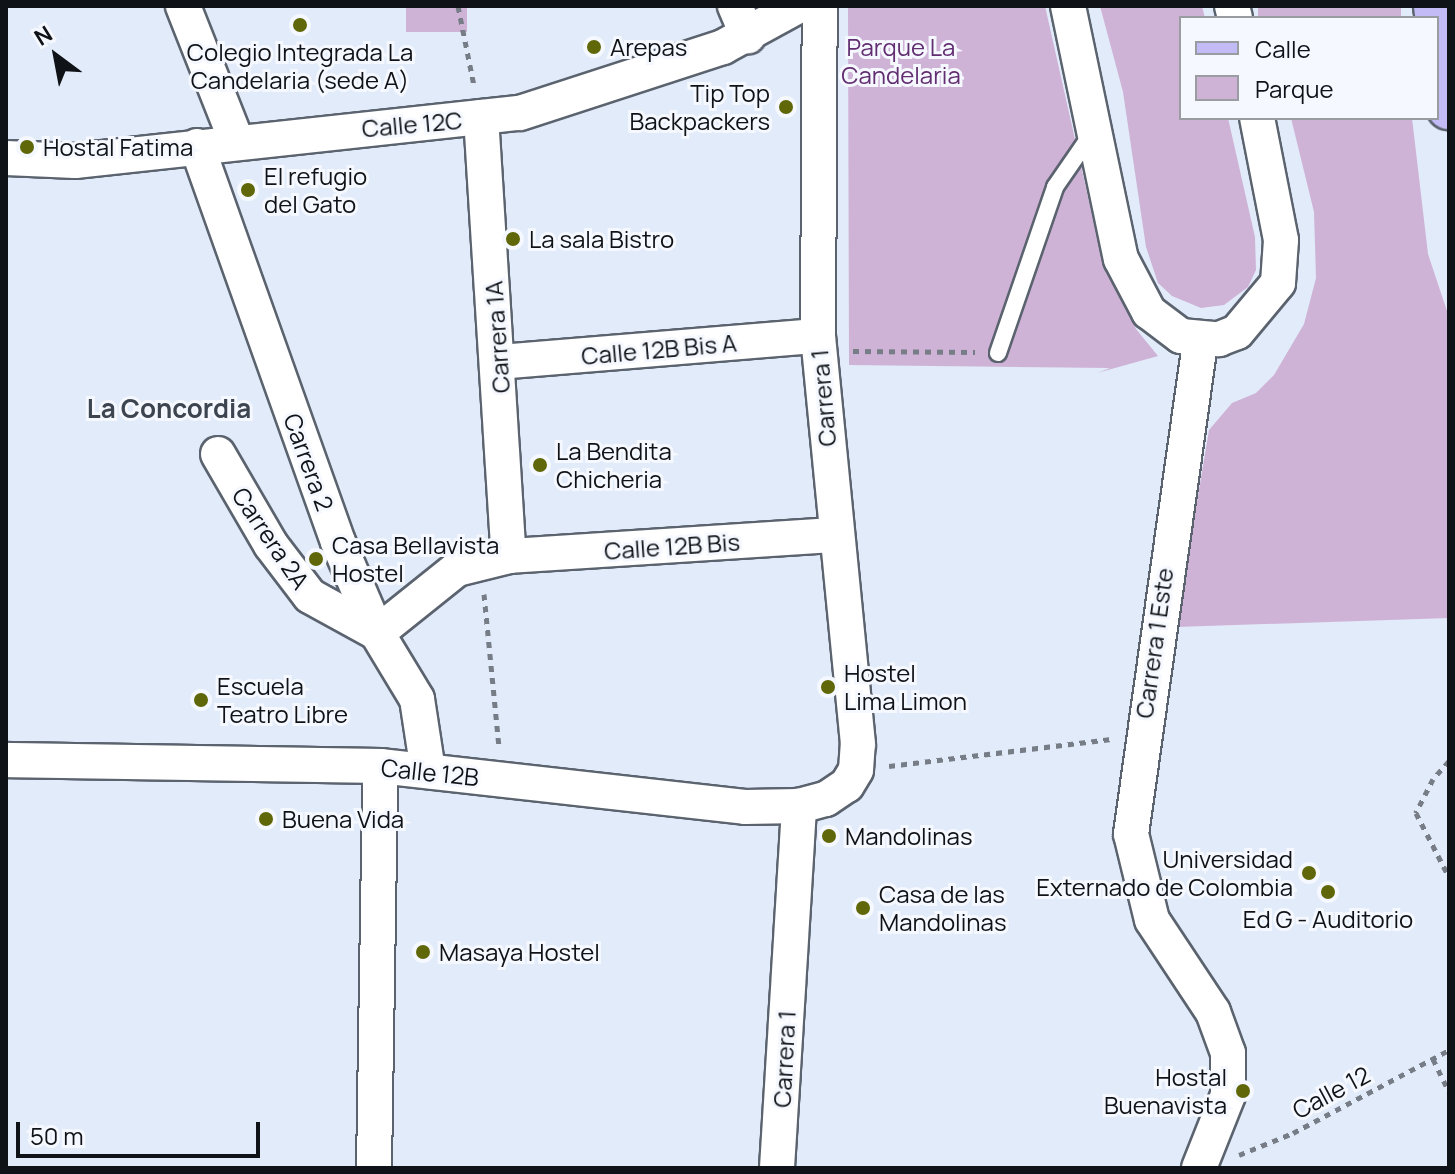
<!DOCTYPE html>
<html>
<head>
<meta charset="utf-8">
<style>
	body { margin:0 }
	#map { position:relative; width:1455px; height:1174px; overflow:hidden; background:#e2ebf9; font-family:Manrope,sans-serif }
	div>[style] { position:absolute }
	[style*='--x'] { left:calc(var(--x)*1px); top:calc(var(--y)*1px); width:calc(var(--w)*1px); rotate:calc(var(--a)*1deg) }
	.green>* { inset:0; background:#ceb3d7; transform-origin:0 0 }
	.path>* { height:5px; margin-top:-2.5px; transform-origin:0; background:repeating-linear-gradient(90deg,#777d86 0 6px,transparent 0 12px) }
	.roads { filter:drop-shadow(2px 0 #5b636f) drop-shadow(-2px 0 #5b636f) drop-shadow(0 2px #5b636f) drop-shadow(0 -2px #5b636f) }
	.lane>* { height:16px; margin:-8px; padding:0 8px; transform-origin:8px; border-radius:8px; background:#fff }
	.street>* { height:34px; margin:-17px; padding:0 17px; transform-origin:17px; border-radius:17px; background:#fff }
	.primary>* { height:44px; margin:-22px; padding:0 22px; transform-origin:22px; border-radius:22px; background:#c3bbf5 }
	.dots>* { width:22px; height:22px; translate:-50% -50%; box-sizing:border-box; border:4px solid #f5f8fe; border-radius:50% }
	span { translate:-50% -50%; white-space:nowrap; text-align:center; line-height:1.15; -webkit-text-stroke:6px #f5f8fe; paint-order:stroke }
	.poi-label { font-size:24px; color:#0f1216 }
	.left { translate:0 -50%; text-align:left }
	.right { translate:-100% -50%; text-align:right }
	.park-label { font-size:24px; color:#622e71 }
	.street-label { font-size:24px; color:#0f1216 }
	.neighbourhood-label { font-size:26px; color:#3d4550; font-weight:700 }
	.frame { position:absolute; inset:0; border:8px solid #0f1216; pointer-events:none }
	.legend { position:absolute; left:1179px; top:16px; width:260px; height:104px; box-sizing:border-box; background:#f5f8fe; border:2px solid #999ca1; margin:0; padding:10px 14px; list-style:none; font-size:24px; color:#0f1216 }
	.legend li { display:flex; align-items:center; gap:16px; height:40px }
	.legend b { width:40px; border:2px solid #999ca1 }
	.north { position:absolute; left:16px; top:16px; width:80px; height:80px; -webkit-text-stroke:6px #f5f8fe; paint-order:stroke; rotate:328deg; font-size:22px; font-weight:700; line-height:32px; text-align:center; color:#0f1216 }
	.north::after { content:''; display:block; margin:auto; width:28px; height:36px; background:#0f1216; clip-path:polygon(50% 0,100% 100%,50% 72%,0 100%) }
	.scale { position:absolute; left:16px; top:1122px; width:244px; height:36px; box-sizing:border-box; border:4px solid #0f1216; border-top:0; padding-left:10px; font-size:24px; line-height:28px; white-space:nowrap; color:#0f1216; -webkit-text-stroke:6px #f5f8fe; paint-order:stroke }
</style>
</head>
<body>
<div id="map">
	<div class="green">
		<div style="left:406px;top:6px;width:61px;height:26px"></div>
		<div style="clip-path:polygon(848px 6px,1045px 6px,1102px 259px,1136px 329px,1158px 356px,1097px 373px,1110px 368px,849px 365px)"></div>
		<div style="clip-path:polygon(1100px 6px,1202px 6px,1205px 18px,1181px 18px,1181px 118px,1228px 118px,1255px 237px,1256px 270px,1248px 287px,1224px 305px,1201px 308px,1172px 296px,1158px 283px,1146px 247px,1123px 92px)"></div>
		<div style="left:1258px;top:6px;width:143px;height:13px"></div>
		<div style="clip-path:polygon(1291px 118px,1412px 118px,1428px 254px,1449px 317px,1449px 618px,1176px 627px,1209px 430px,1232px 403px,1256px 393px,1274px 375px,1304px 324px,1316px 278px,1314px 212px)"></div>
	</div>
	<div class="path">
		<div style="--x:458;--y:6;--w:81;--a:78.6"></div>
		<div style="--x:853;--y:351;--w:122;--a:0.5"></div>
		<div style="--x:484;--y:594;--w:154;--a:84.4"></div>
		<div style="--x:1449;--y:761;--w:24;--a:132"></div>
		<div style="--x:1433;--y:779;--w:38;--a:117"></div>
		<div style="--x:1416;--y:813;--w:72;--a:62.7"></div>
		<div style="--x:889;--y:766;--w:226;--a:-6.9"></div>
		<div style="--x:1433;--y:1059;--w:37;--a:64"></div>
		<div style="--x:1239;--y:1155;--w:58;--a:-22.2"></div>
		<div style="--x:1293;--y:1133;--w:177;--a:-28"></div>
	</div>
	<div class="roads">
		<div class="lane">
			<div style="--x:998;--y:353;--w:176;--a:-71"></div>
			<div style="--x:1055;--y:187;--w:67;--a:-55.4"></div>
		</div>
		<div class="street">
			<div style="--x:183;--y:6;--w:144;--a:68.4"></div>
			<div style="--x:735;--y:6;--w:33;--a:67"></div>
			<div style="--x:1068;--y:6;--w:258;--a:78.2"></div>
			<div style="--x:1121;--y:259;--w:60;--a:62.2"></div>
			<div style="--x:1149;--y:312;--w:40;--a:37"></div>
			<div style="--x:1181;--y:336;--w:38;--a:5"></div>
			<div style="--x:1219;--y:339;--w:19;--a:-21"></div>
			<div style="--x:1237;--y:332;--w:64;--a:-50.1"></div>
			<div style="--x:1278;--y:283;--w:43;--a:-86"></div>
			<div style="--x:1281;--y:240;--w:124;--a:-101.1"></div>
			<div style="--x:1232;--y:6;--w:12;--a:76"></div>
			<div style="--x:481;--y:117;--w:440;--a:86.4"></div>
			<div style="--x:197;--y:146;--w:420;--a:70.4"></div>
			<div style="--x:338;--y:542;--w:99;--a:66.8"></div>
			<div style="--x:377;--y:633;--w:77;--a:58.8"></div>
			<div style="--x:417;--y:699;--w:73;--a:81.3"></div>
			<div style="--x:6;--y:158;--w:69;--a:2.5"></div>
			<div style="--x:75;--y:161;--w:448;--a:-6.2"></div>
			<div style="--x:520;--y:113;--w:213;--a:-18"></div>
			<div style="--x:723;--y:47;--w:85;--a:-28.7"></div>
			<div style="--x:499;--y:362;--w:320;--a:-4.7"></div>
			<div style="--x:218;--y:454;--w:105;--a:59.8"></div>
			<div style="--x:271;--y:545;--w:64;--a:52.6"></div>
			<div style="--x:310;--y:596;--w:77;--a:28.9"></div>
			<div style="--x:377;--y:633;--w:102;--a:-38.7"></div>
			<div style="--x:457;--y:569;--w:54;--a:-14"></div>
			<div style="--x:509;--y:556;--w:327;--a:-3.7"></div>
			<div style="--x:6;--y:760;--w:374;--a:0.9"></div>
			<div style="--x:380;--y:766;--w:367;--a:6.4"></div>
			<div style="--x:745;--y:807;--w:54;--a:-1.1"></div>
			<div style="--x:799;--y:806;--w:28;--a:-15"></div>
			<div style="--x:826;--y:799;--w:25;--a:-34"></div>
			<div style="--x:847;--y:785;--w:17;--a:-59"></div>
			<div style="--x:856;--y:770;--w:26;--a:-86"></div>
			<div style="--x:858;--y:744;--w:410;--a:-95.6"></div>
			<div style="--x:818;--y:336;--w:330;--a:-89.7"></div>
			<div style="--x:374;--y:1168;--w:402;--a:-89.1"></div>
			<div style="--x:777;--y:1168;--w:363;--a:-86.5"></div>
			<div style="--x:1199;--y:1168;--w:79;--a:-68.3"></div>
			<div style="--x:1228;--y:1095;--w:42;--a:-90"></div>
			<div style="--x:1228;--y:1053;--w:44;--a:-110.1"></div>
			<div style="--x:1213;--y:1012;--w:110;--a:-123.5"></div>
			<div style="--x:1152;--y:920;--w:89;--a:-103.7"></div>
			<div style="--x:1131;--y:834;--w:499;--a:-82"></div>
		</div>
		<div class="primary">
			<div style="--x:1436;--y:6;--w:102;--a:82.7"></div>
		</div>
	</div>
	<div class="dots">
		<div style="left:300px;top:25px;background:#606708"></div>
		<div style="left:594px;top:47px;background:#606708"></div>
		<div style="left:786px;top:107px;background:#606708"></div>
		<div style="left:27px;top:147px;background:#606708"></div>
		<div style="left:248px;top:190px;background:#606708"></div>
		<div style="left:513px;top:239px;background:#606708"></div>
		<div style="left:540px;top:465px;background:#606708"></div>
		<div style="left:316px;top:559px;background:#606708"></div>
		<div style="left:828px;top:687px;background:#606708"></div>
		<div style="left:201px;top:700px;background:#606708"></div>
		<div style="left:266px;top:819px;background:#606708"></div>
		<div style="left:829px;top:836px;background:#606708"></div>
		<div style="left:1309px;top:873px;background:#606708"></div>
		<div style="left:1328px;top:892px;background:#606708"></div>
		<div style="left:863px;top:908px;background:#606708"></div>
		<div style="left:423px;top:952px;background:#606708"></div>
		<div style="left:1243px;top:1091px;background:#606708"></div>
	</div>
	<div class="poi-label">
		<span class="left" style="left:610px;top:47px">Arepas</span>
		<span style="left:300px;top:66px">Colegio Integrada La<br>Candelaria (sede A)</span>
		<span class="right" style="left:770px;top:107px">Tip Top<br>Backpackers</span>
		<span class="left" style="left:43px;top:147px">Hostal Fatima</span>
		<span class="left" style="left:264px;top:190px">El refugio<br>del Gato</span>
		<span class="left" style="left:529px;top:239px">La sala Bistro</span>
		<span class="left" style="left:556px;top:465px">La Bendita<br>Chicheria</span>
		<span class="left" style="left:332px;top:559px">Casa Bellavista<br>Hostel</span>
		<span class="left" style="left:844px;top:687px">Hostel<br>Lima Limon</span>
		<span class="left" style="left:217px;top:700px">Escuela<br>Teatro Libre</span>
		<span class="left" style="left:282px;top:819px">Buena Vida</span>
		<span class="left" style="left:845px;top:836px">Mandolinas</span>
		<span class="right" style="left:1293px;top:873px">Universidad<br>Externado de Colombia</span>
		<span class="left" style="left:879px;top:908px">Casa de las<br>Mandolinas</span>
		<span style="left:1328px;top:919px">Ed G - Auditorio</span>
		<span class="left" style="left:439px;top:952px">Masaya Hostel</span>
		<span class="right" style="left:1227px;top:1091px">Hostal<br>Buenavista</span>
	</div>
	<div class="park-label">
		<span style="left:901px;top:61px">Parque La<br>Candelaria</span>
	</div>
	<div class="street-label">
		<span style="left:412px;top:124px;rotate:-5deg">Calle 12C</span>
		<span style="left:497px;top:337px;rotate:-94deg">Carrera 1A</span>
		<span style="left:659px;top:349px;rotate:-5deg">Calle 12B Bis A</span>
		<span style="left:823px;top:398px;rotate:-95deg">Carrera 1</span>
		<span style="left:309px;top:462px;rotate:70deg">Carrera 2</span>
		<span style="left:271px;top:538px;rotate:56deg">Carrera 2A</span>
		<span style="left:672px;top:546px;rotate:-4deg">Calle 12B Bis</span>
		<span style="left:1154px;top:643px;rotate:-82deg">Carrera 1 Este</span>
		<span style="left:430px;top:772px;rotate:6deg">Calle 12B</span>
		<span style="left:784px;top:1059px;rotate:-87deg">Carrera 1</span>
		<span style="left:1331px;top:1092px;rotate:-28deg">Calle 12</span>
	</div>
	<div class="neighbourhood-label">
		<span style="left:169px;top:409px">La Concordia</span>
	</div>
	<div class="frame"></div>
	<ul class="legend">
	<li><b style="height:10px;background:#c3bbf5"></b>Calle</li>
	<li><b style="height:22px;background:#ceb3d7"></b>Parque</li>
	</ul>
	<div class="north">N</div>
	<div class="scale">50 m</div>
</div>
</body>
</html>
